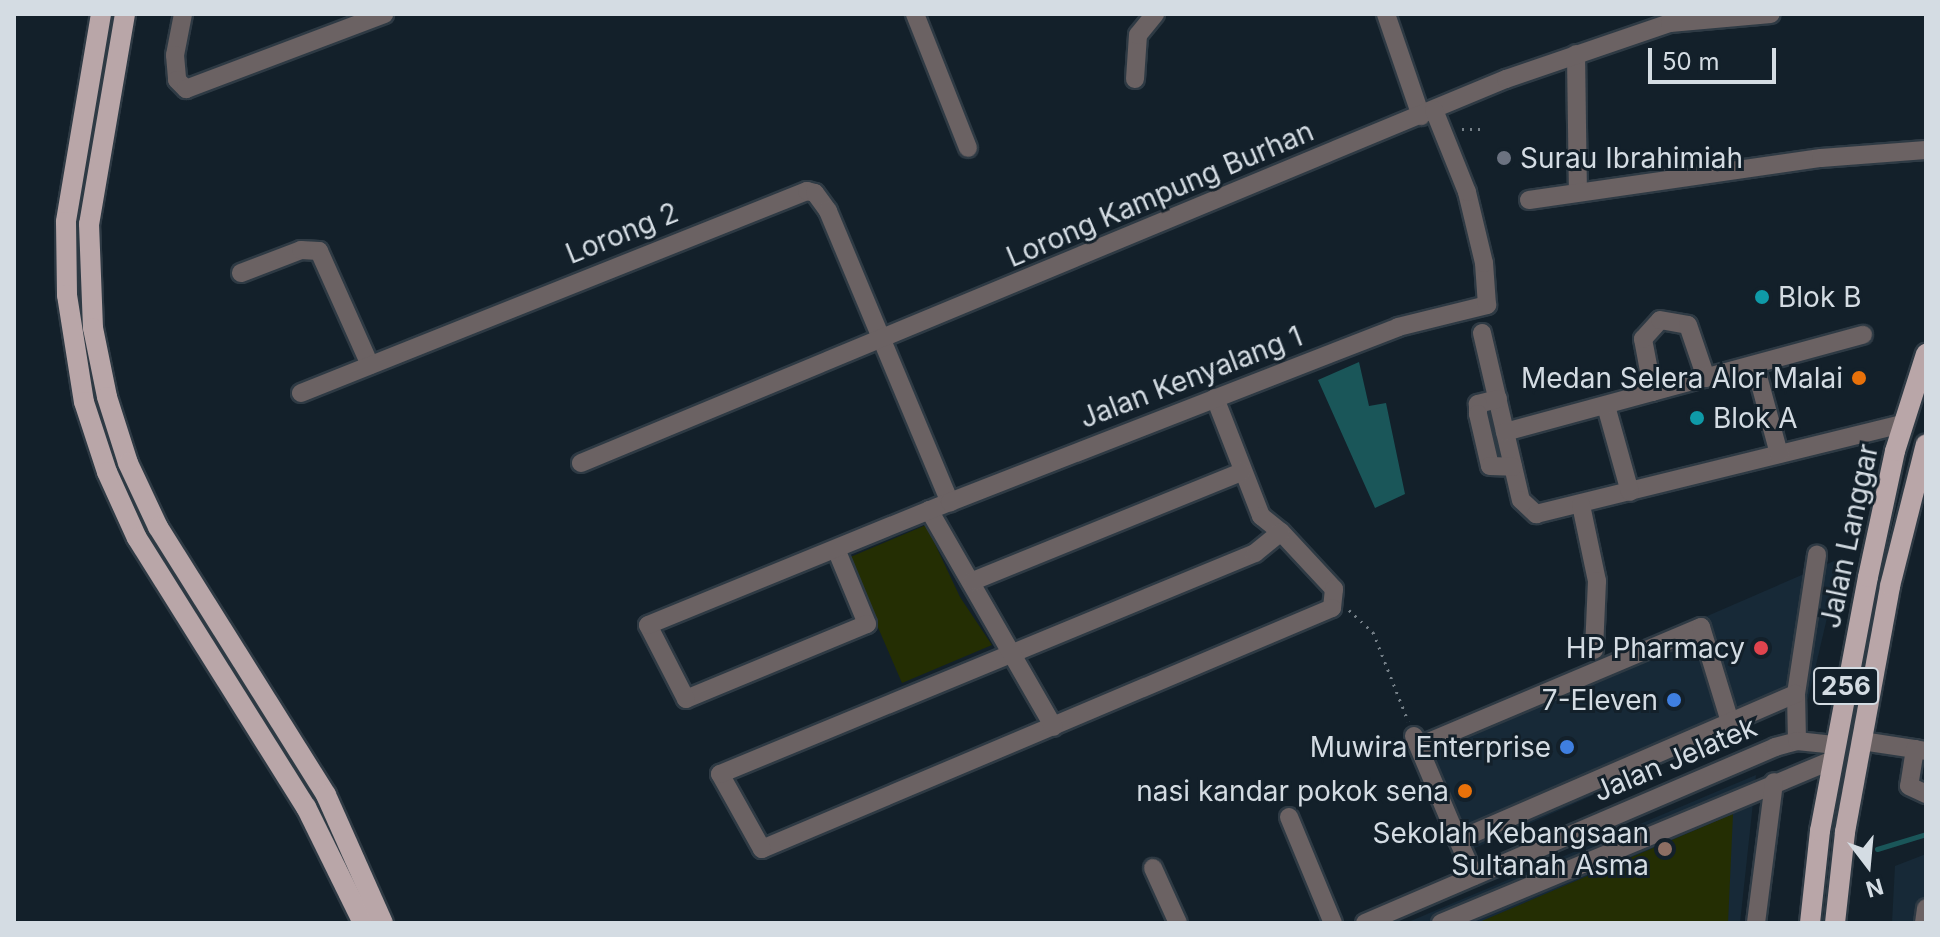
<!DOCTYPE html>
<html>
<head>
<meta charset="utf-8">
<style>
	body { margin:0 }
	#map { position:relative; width:1940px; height:937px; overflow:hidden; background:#13202a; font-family:Inter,sans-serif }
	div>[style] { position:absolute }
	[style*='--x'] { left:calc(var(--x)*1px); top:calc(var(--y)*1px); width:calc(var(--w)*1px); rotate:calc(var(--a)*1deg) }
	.built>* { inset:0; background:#172937 }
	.green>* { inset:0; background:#242e03 }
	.water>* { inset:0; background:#1a5659 }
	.stream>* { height:5px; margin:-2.5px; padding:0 2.5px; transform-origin:2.5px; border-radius:2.5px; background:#1a5659 }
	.path>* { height:3px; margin-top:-1.5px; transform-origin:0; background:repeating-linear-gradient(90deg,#747f87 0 2px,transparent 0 8px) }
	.roads { filter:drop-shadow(2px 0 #2e3a44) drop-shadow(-2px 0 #2e3a44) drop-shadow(0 2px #2e3a44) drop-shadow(0 -2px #2e3a44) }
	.minor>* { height:18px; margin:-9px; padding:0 9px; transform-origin:9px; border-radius:9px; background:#6b6263 }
	.major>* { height:20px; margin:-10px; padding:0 10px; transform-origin:10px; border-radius:10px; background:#b9a6a8 }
	.dots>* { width:22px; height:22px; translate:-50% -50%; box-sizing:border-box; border:4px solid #13202a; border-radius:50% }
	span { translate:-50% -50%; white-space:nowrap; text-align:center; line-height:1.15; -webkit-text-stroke:6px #13202a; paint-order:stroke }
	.shield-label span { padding:2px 6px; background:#13202a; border:2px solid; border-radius:6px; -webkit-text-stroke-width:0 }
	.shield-label { font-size:26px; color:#d4dce3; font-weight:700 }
	.poi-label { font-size:28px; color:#d4dce3 }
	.left { translate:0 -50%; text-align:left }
	.right { translate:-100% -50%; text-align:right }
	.street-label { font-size:28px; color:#d4dce3 }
	.frame { position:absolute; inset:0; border:16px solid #d4dce3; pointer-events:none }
	.north { position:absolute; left:1828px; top:825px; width:80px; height:80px; -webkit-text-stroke:6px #13202a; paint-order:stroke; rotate:164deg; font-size:22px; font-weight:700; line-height:32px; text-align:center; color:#d4dce3 }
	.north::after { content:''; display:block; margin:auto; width:28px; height:36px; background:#d4dce3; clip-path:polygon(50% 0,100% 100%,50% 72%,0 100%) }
	.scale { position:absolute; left:1648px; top:48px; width:128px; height:36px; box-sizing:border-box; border:4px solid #d4dce3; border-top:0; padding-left:10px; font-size:24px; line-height:28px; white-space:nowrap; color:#d4dce3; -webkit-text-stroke:6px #13202a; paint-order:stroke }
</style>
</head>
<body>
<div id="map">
	<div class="built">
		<div style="clip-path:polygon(1841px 558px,1808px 699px,1457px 856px,1412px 744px)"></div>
		<div style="clip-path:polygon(1756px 775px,1740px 923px,1406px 923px)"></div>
		<div style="clip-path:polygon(1926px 854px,1926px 923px,1892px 923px,1895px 866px)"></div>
	</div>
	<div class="green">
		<div style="clip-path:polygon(926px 525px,960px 597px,992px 645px,902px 683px,848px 558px)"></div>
		<div style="clip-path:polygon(1733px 814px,1728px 923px,1477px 923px)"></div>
	</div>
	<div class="water">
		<div style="clip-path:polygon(1359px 362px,1369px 406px,1386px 403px,1405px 494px,1375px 508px,1318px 380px)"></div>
	</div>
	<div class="stream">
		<div style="--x:1877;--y:849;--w:51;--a:-17"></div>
	</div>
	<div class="path">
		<div style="--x:1462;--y:129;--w:23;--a:0"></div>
		<div style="--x:1349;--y:610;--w:33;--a:43"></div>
		<div style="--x:1373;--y:632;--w:96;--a:68.5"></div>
	</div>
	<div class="roads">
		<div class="minor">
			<div style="--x:183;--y:14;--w:42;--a:101"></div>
			<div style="--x:175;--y:55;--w:25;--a:85"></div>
			<div style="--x:177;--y:80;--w:13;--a:45"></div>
			<div style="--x:186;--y:89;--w:212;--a:-20.7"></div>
			<div style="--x:915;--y:14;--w:144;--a:68.4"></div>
			<div style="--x:1386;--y:14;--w:108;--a:71.1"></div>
			<div style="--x:1576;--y:54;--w:138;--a:89.2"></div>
			<div style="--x:1135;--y:79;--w:44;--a:-86.1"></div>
			<div style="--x:1138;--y:35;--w:27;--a:-51"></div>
			<div style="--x:1529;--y:200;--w:295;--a:-8.2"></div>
			<div style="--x:1821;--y:158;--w:105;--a:-4.4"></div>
			<div style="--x:241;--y:273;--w:64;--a:-21"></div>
			<div style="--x:301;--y:250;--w:18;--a:3"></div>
			<div style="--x:319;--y:251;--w:125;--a:65.9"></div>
			<div style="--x:1482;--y:333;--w:171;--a:76.9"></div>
			<div style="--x:1521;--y:500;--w:21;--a:43"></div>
			<div style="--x:1536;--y:514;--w:378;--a:-13.8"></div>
			<div style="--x:1755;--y:365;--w:92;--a:74.9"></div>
			<div style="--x:1653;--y:392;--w:54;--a:-100.7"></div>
			<div style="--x:1643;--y:339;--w:25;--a:-48"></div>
			<div style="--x:1660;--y:320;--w:28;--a:10"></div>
			<div style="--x:1688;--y:325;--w:56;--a:71.2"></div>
			<div style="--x:301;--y:393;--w:545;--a:-21.76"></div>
			<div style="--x:807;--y:191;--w:8;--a:14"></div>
			<div style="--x:815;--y:193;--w:22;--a:54"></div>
			<div style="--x:828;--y:211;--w:316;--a:67.3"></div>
			<div style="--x:1215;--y:398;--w:127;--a:68.7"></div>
			<div style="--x:1261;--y:516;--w:26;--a:39"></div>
			<div style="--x:1281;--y:532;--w:78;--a:47.1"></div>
			<div style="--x:1334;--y:589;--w:19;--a:96"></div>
			<div style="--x:1332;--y:608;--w:619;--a:157.08"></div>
			<div style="--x:762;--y:849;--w:86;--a:-119.2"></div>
			<div style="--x:720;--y:774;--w:579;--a:-22.44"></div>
			<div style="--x:1255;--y:553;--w:33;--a:-39"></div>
			<div style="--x:1498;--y:399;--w:21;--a:166"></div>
			<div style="--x:1478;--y:404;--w:10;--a:90"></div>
			<div style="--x:1478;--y:414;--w:53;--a:77"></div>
			<div style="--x:1490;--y:466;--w:23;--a:2"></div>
			<div style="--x:1606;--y:406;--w:89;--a:74.4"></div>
			<div style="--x:1505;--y:432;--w:371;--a:-15.2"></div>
			<div style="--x:581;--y:463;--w:1002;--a:-22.55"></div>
			<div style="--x:1506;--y:79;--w:173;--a:-18.9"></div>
			<div style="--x:1670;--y:23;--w:101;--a:-5.1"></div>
			<div style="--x:1581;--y:505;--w:78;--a:78.1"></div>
			<div style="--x:1597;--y:581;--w:69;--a:92.5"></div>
			<div style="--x:929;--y:510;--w:250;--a:60.1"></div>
			<div style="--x:836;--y:549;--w:81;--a:67.5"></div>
			<div style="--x:867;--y:624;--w:196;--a:157.5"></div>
			<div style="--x:686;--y:699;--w:83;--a:-117.2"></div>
			<div style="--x:648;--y:625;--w:326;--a:-22.2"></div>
			<div style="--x:950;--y:502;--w:481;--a:-21.3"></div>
			<div style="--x:1398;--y:327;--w:92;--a:-13.9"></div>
			<div style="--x:1487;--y:305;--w:42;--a:-94.1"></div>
			<div style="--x:1484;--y:263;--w:73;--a:-103.5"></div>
			<div style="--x:1467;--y:192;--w:88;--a:-111.9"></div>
			<div style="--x:973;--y:581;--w:290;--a:-22.1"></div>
			<div style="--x:1414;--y:736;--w:113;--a:67.1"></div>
			<div style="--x:1797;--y:741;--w:47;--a:-91.2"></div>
			<div style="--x:1796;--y:694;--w:141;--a:-81.4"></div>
			<div style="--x:1862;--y:741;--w:54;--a:8.6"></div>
			<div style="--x:1419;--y:746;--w:306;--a:-22.9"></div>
			<div style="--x:1701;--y:627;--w:99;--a:73"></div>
			<div style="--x:1926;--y:751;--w:11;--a:-170"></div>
			<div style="--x:1915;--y:749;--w:37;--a:99"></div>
			<div style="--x:1909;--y:786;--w:19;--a:25"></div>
			<div style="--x:1289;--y:817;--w:115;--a:67.5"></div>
			<div style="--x:1153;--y:868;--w:60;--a:65.6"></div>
			<div style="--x:1474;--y:876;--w:39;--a:-114"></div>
			<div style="--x:1458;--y:840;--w:368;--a:-23.4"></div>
			<div style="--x:1365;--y:923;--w:446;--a:-23.2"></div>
			<div style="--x:1775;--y:747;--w:23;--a:-15"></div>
			<div style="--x:1797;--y:741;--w:37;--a:6"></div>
			<div style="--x:1441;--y:923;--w:424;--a:-22.6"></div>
			<div style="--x:1756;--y:923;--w:142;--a:-82.7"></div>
			<div style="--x:1924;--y:923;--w:15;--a:-82"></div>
		</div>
		<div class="major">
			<div style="--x:101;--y:14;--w:211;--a:99.6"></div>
			<div style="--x:66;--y:222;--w:73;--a:89.2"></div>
			<div style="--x:67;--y:295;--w:108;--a:81"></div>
			<div style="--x:84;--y:402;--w:74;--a:71.8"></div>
			<div style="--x:107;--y:472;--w:72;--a:65.6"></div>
			<div style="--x:137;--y:538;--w:318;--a:57.9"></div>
			<div style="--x:306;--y:807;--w:129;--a:63.8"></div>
			<div style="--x:125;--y:14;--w:213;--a:99.7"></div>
			<div style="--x:89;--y:224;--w:104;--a:87.8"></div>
			<div style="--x:93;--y:328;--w:70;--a:78.5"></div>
			<div style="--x:107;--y:397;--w:69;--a:72.3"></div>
			<div style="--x:128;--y:463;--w:71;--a:64.9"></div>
			<div style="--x:158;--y:527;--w:316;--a:57.9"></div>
			<div style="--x:326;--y:795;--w:140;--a:66"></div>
			<div style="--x:1810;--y:923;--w:93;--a:-83.8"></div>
			<div style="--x:1820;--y:831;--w:258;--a:-79.3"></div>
			<div style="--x:1868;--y:577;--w:129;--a:-77.9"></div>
			<div style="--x:1895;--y:451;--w:102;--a:-72.3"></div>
			<div style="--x:1835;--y:923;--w:92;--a:-83.7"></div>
			<div style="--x:1845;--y:832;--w:250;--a:-79.6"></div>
			<div style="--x:1890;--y:586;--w:146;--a:-75.8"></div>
		</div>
	</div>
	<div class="dots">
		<div style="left:1504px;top:158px;background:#6b7280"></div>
		<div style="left:1762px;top:297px;background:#0f9aa8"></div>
		<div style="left:1859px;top:378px;background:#e8710a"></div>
		<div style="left:1697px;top:418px;background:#0f9aa8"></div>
		<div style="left:1761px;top:648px;background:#e0444e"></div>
		<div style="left:1674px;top:700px;background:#3f7fe0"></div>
		<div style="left:1567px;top:747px;background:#3f7fe0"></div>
		<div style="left:1465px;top:791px;background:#e8710a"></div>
		<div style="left:1665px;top:849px;background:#8d6e63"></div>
	</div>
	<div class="shield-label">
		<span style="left:1846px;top:686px">256</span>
	</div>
	<div class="poi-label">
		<span class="left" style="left:1520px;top:158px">Surau Ibrahimiah</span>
		<span class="left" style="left:1778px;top:297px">Blok B</span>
		<span class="right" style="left:1843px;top:378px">Medan Selera Alor Malai</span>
		<span class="left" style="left:1713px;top:418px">Blok A</span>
		<span class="right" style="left:1745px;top:648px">HP Pharmacy</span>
		<span class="right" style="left:1658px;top:700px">7-Eleven</span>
		<span class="right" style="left:1551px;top:747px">Muwira Enterprise</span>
		<span class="right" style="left:1449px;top:791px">nasi kandar pokok sena</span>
		<span class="right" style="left:1649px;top:849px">Sekolah Kebangsaan<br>Sultanah Asma</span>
	</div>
	<div class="street-label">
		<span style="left:1160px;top:194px;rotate:-23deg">Lorong Kampung Burhan</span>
		<span style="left:622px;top:233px;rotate:-22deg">Lorong 2</span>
		<span style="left:1191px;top:377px;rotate:-21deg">Jalan Kenyalang 1</span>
		<span style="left:1849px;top:536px;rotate:-78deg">Jalan Langgar</span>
		<span style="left:1675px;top:759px;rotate:-23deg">Jalan Jelatek</span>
	</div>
	<div class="frame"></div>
	<div class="north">N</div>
	<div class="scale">50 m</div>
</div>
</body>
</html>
